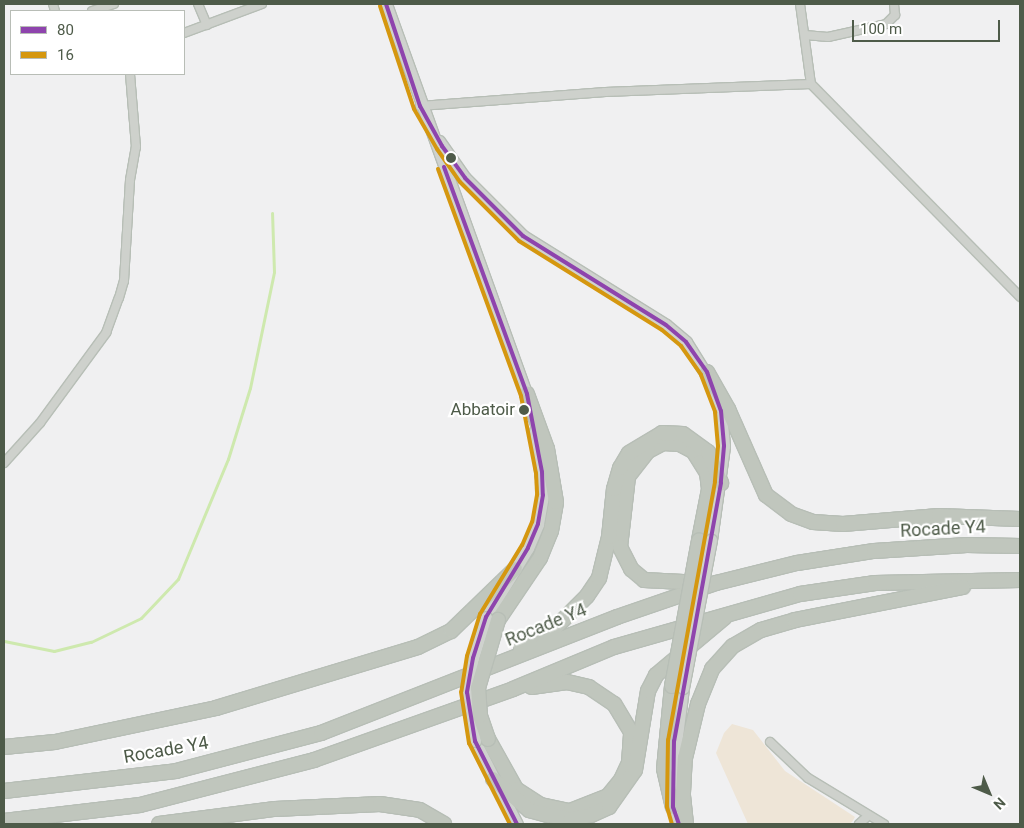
<!DOCTYPE html>
<html>
<head>
<meta charset="utf-8">
<style>
	body { margin:0 }
	#map { position:relative; width:1024px; height:828px; overflow:hidden; background:#f0f0f1; font-family:Roboto,sans-serif }
	div>[style] { position:absolute }
	[style*='--x'] { left:calc(var(--x)*1px); top:calc(var(--y)*1px); width:calc(var(--w)*1px); rotate:calc(var(--a)*1deg) }
	.green>* { inset:0; background:#eee5d7 }
	.stream>* { height:3px; margin:-1.5px; padding:0 1.5px; transform-origin:1.5px; border-radius:1.5px; background:#cee9ae }
	.roads { filter:drop-shadow(1px 0 #b7beb6) drop-shadow(-1px 0 #b7beb6) drop-shadow(0 1px #b7beb6) drop-shadow(0 -1px #b7beb6) }
	.street>* { height:8px; margin:-4px; padding:0 4px; transform-origin:4px; border-radius:4px; background:#ced1cc }
	.secondary>* { height:11px; margin:-5.5px; padding:0 5.5px; transform-origin:5.5px; border-radius:5.5px; background:#cfd2ce }
	.highway>* { height:14px; margin:-7px; padding:0 7px; transform-origin:7px; border-radius:7px; background:#c0c6bd }
	.bridges { filter:drop-shadow(1px 0 #b7beb6) drop-shadow(-1px 0 #b7beb6) drop-shadow(0 1px #b7beb6) drop-shadow(0 -1px #b7beb6) }
	.secondary-bridge>* { height:11px; margin:-5.5px; padding:0 5.5px; transform-origin:5.5px; border-radius:5.5px; background:#cfd2ce }
	.highway-bridge>* { height:14px; margin:-7px; padding:0 7px; transform-origin:7px; border-radius:7px; background:#c0c6bd }
	.bus-1>* { height:4px; margin:-2px; padding:0 2px; transform-origin:2px; border-radius:2px; background:#8e44ad }
	.bus-2>* { height:4px; margin:-2px; padding:0 2px; transform-origin:2px; border-radius:2px; background:#d5970f }
	.dots>* { width:14px; height:14px; translate:-50% -50%; box-sizing:border-box; border:2px solid #fff; border-radius:50% }
	span { translate:-50% -50%; white-space:nowrap; text-align:center; line-height:1.15; -webkit-text-stroke:4.5px #fff; paint-order:stroke }
	.bus-label { font-size:17px; color:#4e5b49 }
	.right { translate:-100% -50%; text-align:right }
	.street-label { font-size:18px; color:#4e5b49 }
	.frame { position:absolute; inset:0; border:5px solid #4e5b49; pointer-events:none }
	.legend { position:absolute; left:10px; top:10px; width:175px; height:65px; box-sizing:border-box; background:#fff; border:1px solid #b8bdb6; margin:0; padding:6px 9px; list-style:none; font-size:15px; color:#4e5b49 }
	.legend li { display:flex; align-items:center; gap:10px; height:25px }
	.legend b { width:25px; border:1px solid #b8bdb6 }
	.north { position:absolute; left:964px; top:768px; width:50px; height:50px; -webkit-text-stroke:4px #fff; paint-order:stroke; rotate:135deg; font-size:14px; font-weight:700; line-height:20px; text-align:center; color:#4e5b49 }
	.north::after { content:''; display:block; margin:auto; width:18px; height:22px; background:#4e5b49; clip-path:polygon(50% 0,100% 100%,50% 72%,0 100%) }
	.scale { position:absolute; left:852px; top:20px; width:148px; height:22px; box-sizing:border-box; border:2px solid #4e5b49; border-top:0; padding-left:6px; font-size:15px; line-height:18px; white-space:nowrap; color:#4e5b49; -webkit-text-stroke:4px #fff; paint-order:stroke }
</style>
</head>
<body>
<div id="map">
	<div class="green">
		<div style="clip-path:polygon(732px 724px,753px 730px,785px 771px,855px 817px,852px 822px,849px 824px,748px 824px,716px 753px,724px 733px)"></div>
	</div>
	<div class="stream">
		<div style="--x:4;--y:641;--w:51;--a:11.3"></div>
		<div style="--x:54;--y:651;--w:38;--a:-14"></div>
		<div style="--x:91;--y:642;--w:55;--a:-25.6"></div>
		<div style="--x:141;--y:618;--w:54;--a:-46.5"></div>
		<div style="--x:178;--y:579;--w:130;--a:-67.4"></div>
		<div style="--x:228;--y:459;--w:74;--a:-72.8"></div>
		<div style="--x:250;--y:388;--w:118;--a:-78.3"></div>
		<div style="--x:274;--y:272;--w:59;--a:-91.9"></div>
	</div>
	<div class="roads">
		<div class="street">
			<div style="--x:53;--y:4;--w:7;--a:74"></div>
			<div style="--x:198;--y:4;--w:23;--a:67"></div>
			<div style="--x:800;--y:4;--w:81;--a:82.2"></div>
			<div style="--x:92;--y:11;--w:23;--a:-18"></div>
			<div style="--x:184;--y:33;--w:83;--a:-20.4"></div>
			<div style="--x:805;--y:35;--w:23;--a:5"></div>
			<div style="--x:828;--y:37;--w:59;--a:-12.6"></div>
			<div style="--x:886;--y:24;--w:13;--a:-45"></div>
			<div style="--x:895;--y:15;--w:11;--a:-95"></div>
			<div style="--x:420;--y:106;--w:186;--a:-4.3"></div>
			<div style="--x:605;--y:92;--w:206;--a:-2.2"></div>
			<div style="--x:811;--y:84;--w:298;--a:45.5"></div>
			<div style="--x:4;--y:463;--w:54;--a:-48"></div>
			<div style="--x:40;--y:423;--w:112;--a:-53.7"></div>
			<div style="--x:106;--y:333;--w:37;--a:-70"></div>
			<div style="--x:119;--y:298;--w:18;--a:-74"></div>
			<div style="--x:124;--y:281;--w:101;--a:-86.6"></div>
			<div style="--x:130;--y:180;--w:34;--a:-80"></div>
			<div style="--x:136;--y:147;--w:73;--a:-94.7"></div>
			<div style="--x:770;--y:742;--w:52;--a:43.5"></div>
			<div style="--x:808;--y:778;--w:89;--a:31.2"></div>
			<div style="--x:859;--y:824;--w:13;--a:-42"></div>
		</div>
		<div class="secondary">
			<div style="--x:386;--y:4;--w:423;--a:70.2"></div>
			<div style="--x:439;--y:141;--w:45;--a:54.9"></div>
			<div style="--x:465;--y:178;--w:82;--a:45"></div>
			<div style="--x:523;--y:236;--w:168;--a:31.9"></div>
			<div style="--x:666;--y:325;--w:26;--a:40"></div>
			<div style="--x:686;--y:342;--w:44;--a:58.1"></div>
			<div style="--x:711;--y:540;--w:95;--a:-82.1"></div>
			<div style="--x:724;--y:446;--w:35;--a:-95"></div>
			<div style="--x:721;--y:411;--w:18;--a:-109"></div>
			<div style="--x:486;--y:617;--w:81;--a:-58.7"></div>
			<div style="--x:528;--y:548;--w:26;--a:-67"></div>
			<div style="--x:538;--y:524;--w:29;--a:-80"></div>
			<div style="--x:543;--y:495;--w:65;--a:-97"></div>
			<div style="--x:475;--y:741;--w:93;--a:63.2"></div>
			<div style="--x:679;--y:824;--w:18;--a:-109"></div>
			<div style="--x:673;--y:807;--w:38;--a:-90"></div>
			<div style="--x:673;--y:769;--w:82;--a:-83"></div>
		</div>
		<div class="highway">
			<div style="--x:707;--y:372;--w:43;--a:60.4"></div>
			<div style="--x:728;--y:409;--w:94;--a:66.2"></div>
			<div style="--x:766;--y:495;--w:31;--a:37"></div>
			<div style="--x:791;--y:514;--w:23;--a:20"></div>
			<div style="--x:813;--y:522;--w:30;--a:4"></div>
			<div style="--x:843;--y:524;--w:96;--a:-4.8"></div>
			<div style="--x:939;--y:516;--w:81;--a:2.1"></div>
			<div style="--x:699;--y:540;--w:52;--a:-78.9"></div>
			<div style="--x:709;--y:489;--w:16;--a:-97"></div>
			<div style="--x:707;--y:473;--w:26;--a:-122"></div>
			<div style="--x:693;--y:451;--w:15;--a:-152"></div>
			<div style="--x:680;--y:444;--w:17;--a:-177"></div>
			<div style="--x:663;--y:443;--w:17;--a:152"></div>
			<div style="--x:648;--y:451;--w:33;--a:128"></div>
			<div style="--x:628;--y:477;--w:70;--a:96.5"></div>
			<div style="--x:620;--y:547;--w:25;--a:63"></div>
			<div style="--x:631;--y:569;--w:17;--a:40"></div>
			<div style="--x:644;--y:580;--w:59;--a:2.9"></div>
			<div style="--x:498;--y:620;--w:75;--a:-55.9"></div>
			<div style="--x:540;--y:558;--w:29;--a:-68"></div>
			<div style="--x:551;--y:531;--w:29;--a:-80"></div>
			<div style="--x:556;--y:502;--w:54;--a:-99.6"></div>
			<div style="--x:547;--y:449;--w:59;--a:-110"></div>
			<div style="--x:521;--y:649;--w:40;--a:-32"></div>
			<div style="--x:555;--y:628;--w:45;--a:-45"></div>
			<div style="--x:587;--y:596;--w:22;--a:-56"></div>
			<div style="--x:599;--y:578;--w:42;--a:-76.3"></div>
			<div style="--x:609;--y:537;--w:48;--a:-84.1"></div>
			<div style="--x:614;--y:489;--w:22;--a:-74"></div>
			<div style="--x:620;--y:468;--w:17;--a:-59"></div>
			<div style="--x:629;--y:453;--w:39;--a:-31"></div>
			<div style="--x:662;--y:433;--w:21;--a:3"></div>
			<div style="--x:683;--y:434;--w:31;--a:36"></div>
			<div style="--x:708;--y:452;--w:34;--a:67"></div>
			<div style="--x:672;--y:686;--w:83;--a:95.5"></div>
			<div style="--x:664;--y:769;--w:39;--a:77"></div>
			<div style="--x:488;--y:739;--w:57;--a:60.8"></div>
			<div style="--x:516;--y:789;--w:30;--a:33"></div>
			<div style="--x:541;--y:805;--w:30;--a:12"></div>
			<div style="--x:570;--y:811;--w:41;--a:-21.5"></div>
			<div style="--x:608;--y:796;--w:21;--a:-51"></div>
			<div style="--x:621;--y:780;--w:19;--a:-65"></div>
			<div style="--x:629;--y:763;--w:31;--a:-86"></div>
			<div style="--x:631;--y:732;--w:33;--a:-121"></div>
			<div style="--x:614;--y:704;--w:30;--a:-146"></div>
			<div style="--x:589;--y:687;--w:23;--a:-167"></div>
			<div style="--x:567;--y:682;--w:36;--a:172"></div>
			<div style="--x:4;--y:747;--w:51;--a:-5.6"></div>
			<div style="--x:55;--y:742;--w:165;--a:-11.9"></div>
			<div style="--x:216;--y:708;--w:211;--a:-16.8"></div>
			<div style="--x:418;--y:647;--w:37;--a:-26"></div>
			<div style="--x:451;--y:631;--w:89;--a:-44.1"></div>
			<div style="--x:493;--y:779;--w:48;--a:40.7"></div>
			<div style="--x:529;--y:810;--w:20;--a:15"></div>
			<div style="--x:548;--y:815;--w:23;--a:10"></div>
			<div style="--x:571;--y:819;--w:20;--a:-11"></div>
			<div style="--x:591;--y:815;--w:20;--a:-24"></div>
			<div style="--x:609;--y:807;--w:45;--a:-54.9"></div>
			<div style="--x:635;--y:770;--w:80;--a:-80.7"></div>
			<div style="--x:648;--y:691;--w:18;--a:-63"></div>
			<div style="--x:656;--y:675;--w:90;--a:-40"></div>
			<div style="--x:4;--y:791;--w:173;--a:-6.6"></div>
			<div style="--x:176;--y:771;--w:150;--a:-14.7"></div>
			<div style="--x:321;--y:733;--w:318;--a:-21.4"></div>
			<div style="--x:617;--y:617;--w:105;--a:-19"></div>
			<div style="--x:716;--y:583;--w:83;--a:-13.9"></div>
			<div style="--x:797;--y:563;--w:78;--a:-8.9"></div>
			<div style="--x:874;--y:551;--w:93;--a:-3.7"></div>
			<div style="--x:967;--y:545;--w:53;--a:1.1"></div>
			<div style="--x:4;--y:821;--w:137;--a:-6.7"></div>
			<div style="--x:140;--y:805;--w:180;--a:-14.5"></div>
			<div style="--x:314;--y:760;--w:211;--a:-19.6"></div>
			<div style="--x:513;--y:689;--w:109;--a:-22.6"></div>
			<div style="--x:614;--y:647;--w:193;--a:-15.9"></div>
			<div style="--x:800;--y:594;--w:76;--a:-8.3"></div>
			<div style="--x:875;--y:583;--w:145;--a:-1.2"></div>
			<div style="--x:159;--y:824;--w:117;--a:-7.4"></div>
			<div style="--x:275;--y:809;--w:105;--a:-2.7"></div>
			<div style="--x:380;--y:804;--w:40;--a:8.5"></div>
			<div style="--x:420;--y:810;--w:28;--a:30"></div>
			<div style="--x:686;--y:824;--w:31;--a:-96"></div>
			<div style="--x:683;--y:793;--w:35;--a:-87"></div>
			<div style="--x:685;--y:758;--w:56;--a:-76.5"></div>
			<div style="--x:698;--y:704;--w:38;--a:-68"></div>
			<div style="--x:712;--y:669;--w:31;--a:-48"></div>
			<div style="--x:733;--y:646;--w:32;--a:-30"></div>
			<div style="--x:761;--y:630;--w:35;--a:-16"></div>
			<div style="--x:795;--y:620;--w:171;--a:-11.1"></div>
		</div>
	</div>
	<div class="bridges">
		<div class="secondary-bridge">
			<div style="--x:683;--y:688;--w:151;--a:-79.3"></div>
			<div style="--x:475;--y:741;--w:50;--a:-99.3"></div>
			<div style="--x:467;--y:692;--w:35;--a:-80"></div>
			<div style="--x:473;--y:658;--w:43;--a:-72.4"></div>
		</div>
		<div class="highway-bridge">
			<div style="--x:672;--y:686;--w:148;--a:-79.5"></div>
			<div style="--x:488;--y:739;--w:24;--a:-109"></div>
			<div style="--x:480;--y:716;--w:28;--a:-94"></div>
			<div style="--x:478;--y:688;--w:71;--a:-73.6"></div>
		</div>
	</div>
	<div class="bus-1">
		<div style="--x:386;--y:4;--w:108;--a:71.6"></div>
		<div style="--x:420;--y:106;--w:46;--a:61.2"></div>
		<div style="--x:442;--y:146;--w:39;--a:54"></div>
		<div style="--x:465;--y:178;--w:82;--a:45"></div>
		<div style="--x:523;--y:236;--w:168;--a:31.9"></div>
		<div style="--x:666;--y:325;--w:26;--a:40"></div>
		<div style="--x:686;--y:342;--w:37;--a:55"></div>
		<div style="--x:707;--y:372;--w:41;--a:70.3"></div>
		<div style="--x:721;--y:411;--w:35;--a:85"></div>
		<div style="--x:724;--y:446;--w:37;--a:95"></div>
		<div style="--x:721;--y:483;--w:262;--a:100.3"></div>
		<div style="--x:674;--y:741;--w:66;--a:90.9"></div>
		<div style="--x:673;--y:807;--w:18;--a:71"></div>
		<div style="--x:444;--y:167;--w:242;--a:69.9"></div>
		<div style="--x:527;--y:394;--w:79;--a:79.1"></div>
		<div style="--x:542;--y:472;--w:23;--a:88"></div>
		<div style="--x:543;--y:495;--w:29;--a:100"></div>
		<div style="--x:538;--y:524;--w:26;--a:113"></div>
		<div style="--x:528;--y:548;--w:81;--a:121.3"></div>
		<div style="--x:486;--y:617;--w:43;--a:107.6"></div>
		<div style="--x:473;--y:658;--w:35;--a:100"></div>
		<div style="--x:467;--y:692;--w:50;--a:80.7"></div>
		<div style="--x:475;--y:741;--w:93;--a:63.2"></div>
	</div>
	<div class="bus-2">
		<div style="--x:380;--y:6;--w:108;--a:71.7"></div>
		<div style="--x:414;--y:109;--w:46;--a:60.1"></div>
		<div style="--x:437;--y:149;--w:40;--a:55.1"></div>
		<div style="--x:460;--y:182;--w:83;--a:45"></div>
		<div style="--x:519;--y:241;--w:168;--a:31.9"></div>
		<div style="--x:662;--y:330;--w:25;--a:40"></div>
		<div style="--x:681;--y:346;--w:35;--a:55"></div>
		<div style="--x:701;--y:375;--w:40;--a:69"></div>
		<div style="--x:715;--y:412;--w:34;--a:85"></div>
		<div style="--x:718;--y:446;--w:36;--a:95"></div>
		<div style="--x:715;--y:482;--w:262;--a:100.3"></div>
		<div style="--x:668;--y:740;--w:67;--a:90.9"></div>
		<div style="--x:667;--y:807;--w:18;--a:74"></div>
		<div style="--x:438;--y:169;--w:242;--a:69.9"></div>
		<div style="--x:521;--y:396;--w:78;--a:79"></div>
		<div style="--x:536;--y:473;--w:22;--a:87"></div>
		<div style="--x:537;--y:495;--w:27;--a:100"></div>
		<div style="--x:532;--y:522;--w:25;--a:113"></div>
		<div style="--x:522;--y:545;--w:81;--a:121.3"></div>
		<div style="--x:480;--y:614;--w:44;--a:107.2"></div>
		<div style="--x:467;--y:656;--w:36;--a:99"></div>
		<div style="--x:461;--y:692;--w:52;--a:81.1"></div>
		<div style="--x:469;--y:743;--w:91;--a:63.2"></div>
	</div>
	<div class="dots">
		<div style="left:451px;top:158px;background:#4e5b49"></div>
		<div style="left:524px;top:410px;background:#4e5b49"></div>
	</div>
	<div class="bus-label">
		<span class="right" style="left:515px;top:410px">Abbatoir</span>
	</div>
	<div class="street-label">
		<span style="left:943px;top:529px;rotate:-3deg">Rocade Y4</span>
		<span style="left:546px;top:625px;rotate:-22deg">Rocade Y4</span>
		<span style="left:166px;top:750px;rotate:-10deg">Rocade Y4</span>
	</div>
	<div class="frame"></div>
	<ul class="legend">
	<li><b style="height:6px;background:#8e44ad"></b>80</li>
	<li><b style="height:6px;background:#d5970f"></b>16</li>
	</ul>
	<div class="north">N</div>
	<div class="scale">100 m</div>
</div>
</body>
</html>
